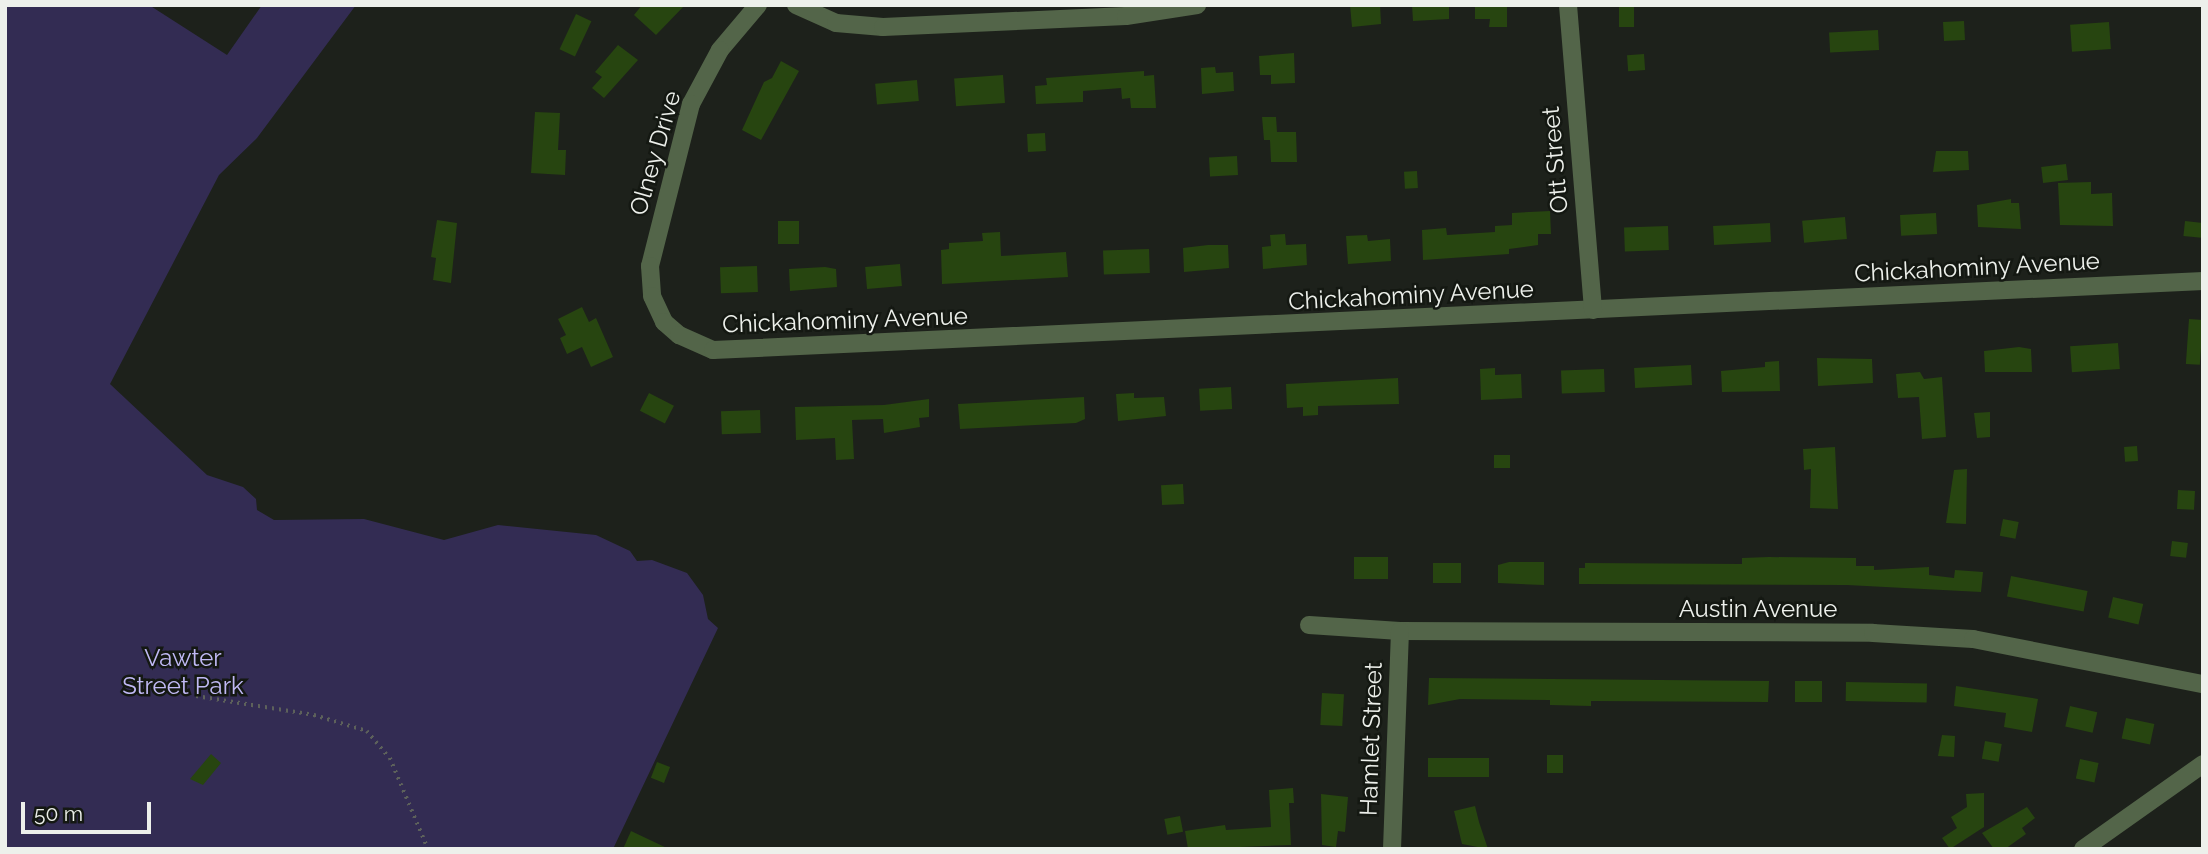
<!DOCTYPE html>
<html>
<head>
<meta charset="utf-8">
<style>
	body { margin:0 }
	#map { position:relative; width:2208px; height:854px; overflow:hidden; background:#1d211b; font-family:Raleway,sans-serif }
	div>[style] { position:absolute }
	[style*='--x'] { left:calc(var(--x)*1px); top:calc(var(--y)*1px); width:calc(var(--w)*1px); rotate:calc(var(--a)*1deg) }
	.green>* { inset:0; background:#332c53 }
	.building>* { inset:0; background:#274510; transform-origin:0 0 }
	.path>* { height:3.5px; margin-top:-1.75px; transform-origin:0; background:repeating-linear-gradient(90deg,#5d615b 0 2px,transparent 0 7px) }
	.minor>* { height:18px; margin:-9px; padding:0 9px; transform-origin:9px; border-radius:9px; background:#536549 }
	span { translate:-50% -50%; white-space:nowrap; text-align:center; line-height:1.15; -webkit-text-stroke:5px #141812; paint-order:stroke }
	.street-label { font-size:24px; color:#edf0eb }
	.park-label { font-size:24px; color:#c0b9f4 }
	.frame { position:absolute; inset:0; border:7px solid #edf0eb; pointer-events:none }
	.scale { position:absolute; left:21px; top:802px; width:130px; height:32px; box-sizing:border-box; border:4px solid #edf0eb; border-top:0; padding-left:9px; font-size:21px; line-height:24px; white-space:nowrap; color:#edf0eb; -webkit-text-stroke:5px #141812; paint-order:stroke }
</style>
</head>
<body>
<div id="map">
	<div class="green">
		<div style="clip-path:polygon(5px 5px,149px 5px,227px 55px,262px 5px,356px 5px,257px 138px,219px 175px,110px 384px,207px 475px,243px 487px,256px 499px,257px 510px,274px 520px,364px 519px,444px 540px,498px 525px,596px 535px,630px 551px,637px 561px,652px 560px,687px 573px,703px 595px,708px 619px,718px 628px,613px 849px,5px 849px)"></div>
	</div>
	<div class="building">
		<div style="clip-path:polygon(642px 5px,685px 5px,656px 35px,634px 15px)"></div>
		<div style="clip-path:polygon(1350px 5px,1380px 5px,1381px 24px,1352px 27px)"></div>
		<div style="clip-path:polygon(1412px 5px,1449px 5px,1449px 19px,1413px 21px)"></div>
		<div style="clip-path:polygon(1475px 5px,1507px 5px,1507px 27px,1489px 27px,1490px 19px,1475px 19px)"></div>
		<div style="left:1619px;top:5px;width:15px;height:22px"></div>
		<div style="left:576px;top:14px;width:17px;height:39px;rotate:25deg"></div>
		<div style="left:1964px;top:21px;width:19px;height:21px;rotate:87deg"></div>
		<div style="left:2109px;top:22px;width:27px;height:39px;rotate:86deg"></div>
		<div style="left:1878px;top:30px;width:20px;height:49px;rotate:87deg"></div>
		<div style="clip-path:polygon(618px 45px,638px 60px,604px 98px,592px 88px,602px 77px,595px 72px)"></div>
		<div style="clip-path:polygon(1294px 53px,1295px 83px,1271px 84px,1271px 75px,1260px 75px,1259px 56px)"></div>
		<div style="left:1644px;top:54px;width:16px;height:17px;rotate:86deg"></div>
		<div style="clip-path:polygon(781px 61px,799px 71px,761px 140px,742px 130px,764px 82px,772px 78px)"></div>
		<div style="clip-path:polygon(1215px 67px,1216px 73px,1233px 72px,1234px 91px,1202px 94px,1201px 68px)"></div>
		<div style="clip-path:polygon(1144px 71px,1144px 76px,1154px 75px,1156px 108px,1131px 108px,1130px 98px,1122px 99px,1121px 88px,1083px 91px,1083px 102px,1036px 104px,1035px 86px,1047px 85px,1046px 78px)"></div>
		<div style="left:1003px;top:75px;width:28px;height:49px;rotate:86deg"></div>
		<div style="left:917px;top:80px;width:21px;height:42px;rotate:85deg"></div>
		<div style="clip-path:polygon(535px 112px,560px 113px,558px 150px,566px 150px,565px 175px,531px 173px)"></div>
		<div style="clip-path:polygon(1262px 117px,1276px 117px,1277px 132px,1296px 132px,1297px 162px,1271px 162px,1270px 140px,1264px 140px)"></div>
		<div style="left:1045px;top:133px;width:18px;height:18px;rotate:87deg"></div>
		<div style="clip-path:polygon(1936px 151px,1968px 151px,1969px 170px,1933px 172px)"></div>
		<div style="left:1237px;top:156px;width:19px;height:28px;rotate:87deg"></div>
		<div style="left:2066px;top:164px;width:16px;height:25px;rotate:83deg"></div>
		<div style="left:1417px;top:171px;width:17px;height:13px;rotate:87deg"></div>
		<div style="clip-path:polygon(2091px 182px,2091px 194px,2112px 193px,2113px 226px,2060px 225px,2058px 183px)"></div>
		<div style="clip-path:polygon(2011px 199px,2011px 203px,2019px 203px,2021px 229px,1978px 227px,1977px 205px)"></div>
		<div style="clip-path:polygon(1550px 211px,1551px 234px,1538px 234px,1538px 245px,1509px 249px,1509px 254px,1423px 260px,1422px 230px,1446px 228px,1447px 235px,1495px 232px,1495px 226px,1512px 225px,1512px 213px)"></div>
		<div style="left:1936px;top:213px;width:21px;height:36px;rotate:87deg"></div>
		<div style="left:1845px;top:217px;width:22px;height:43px;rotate:85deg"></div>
		<div style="clip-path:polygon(437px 220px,457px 223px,451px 283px,433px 280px,436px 258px,431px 257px)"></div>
		<div style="left:778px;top:221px;width:21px;height:23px"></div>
		<div style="left:2185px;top:221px;width:18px;height:15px;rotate:6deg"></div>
		<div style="left:1770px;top:223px;width:19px;height:57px;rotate:87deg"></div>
		<div style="left:1668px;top:226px;width:24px;height:44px;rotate:88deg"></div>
		<div style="clip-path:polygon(1000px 232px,1001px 256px,1066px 252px,1068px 277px,942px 284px,941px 250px,949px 249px,949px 243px,983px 241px,982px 233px)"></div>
		<div style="clip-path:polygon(1285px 234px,1286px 245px,1306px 244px,1307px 265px,1263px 269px,1262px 247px,1271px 246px,1270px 235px)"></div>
		<div style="clip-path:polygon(1367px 235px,1368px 241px,1390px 239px,1391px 261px,1348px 264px,1346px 236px)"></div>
		<div style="clip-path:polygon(1208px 245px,1228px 245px,1229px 268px,1184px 272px,1183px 248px)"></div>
		<div style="left:1149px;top:249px;width:24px;height:46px;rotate:88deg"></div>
		<div style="left:900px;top:264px;width:22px;height:35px;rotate:85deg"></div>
		<div style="left:757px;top:266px;width:26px;height:37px;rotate:88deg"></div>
		<div style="clip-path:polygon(825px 267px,836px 269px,837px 287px,790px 291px,789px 269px)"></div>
		<div style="clip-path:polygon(582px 307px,589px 322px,596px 318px,613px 357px,591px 367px,582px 347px,567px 354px,560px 338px,566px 335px,558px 319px)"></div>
		<div style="left:2189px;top:319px;width:14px;height:45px;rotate:4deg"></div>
		<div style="left:2118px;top:343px;width:26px;height:48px;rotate:86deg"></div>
		<div style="clip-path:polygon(2019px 347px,2031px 349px,2032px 372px,1985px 372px,1984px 351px)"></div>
		<div style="clip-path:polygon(1817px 358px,1872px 359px,1873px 383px,1818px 386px)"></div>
		<div style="clip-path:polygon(1779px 361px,1780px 391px,1722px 392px,1721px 371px,1765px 367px,1765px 362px)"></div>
		<div style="left:1691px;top:365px;width:20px;height:57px;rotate:87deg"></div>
		<div style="clip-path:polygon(1495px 368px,1495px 375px,1521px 374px,1522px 398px,1481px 400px,1480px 369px)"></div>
		<div style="left:1604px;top:369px;width:23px;height:43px;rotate:88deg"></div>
		<div style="clip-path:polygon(1920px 372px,1924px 379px,1942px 377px,1946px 437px,1922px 439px,1919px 397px,1898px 398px,1896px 374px)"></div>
		<div style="clip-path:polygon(1398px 378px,1399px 404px,1318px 406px,1318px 415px,1303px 416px,1303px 407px,1287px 408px,1286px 384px)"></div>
		<div style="left:1231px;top:387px;width:22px;height:32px;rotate:87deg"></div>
		<div style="left:649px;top:393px;width:28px;height:20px;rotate:27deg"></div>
		<div style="clip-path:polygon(1134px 393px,1134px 398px,1164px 397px,1166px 416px,1118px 421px,1116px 394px)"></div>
		<div style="clip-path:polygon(1084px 397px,1085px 419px,1076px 423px,960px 429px,958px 404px)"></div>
		<div style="clip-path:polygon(929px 399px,929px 417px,919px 418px,920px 427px,884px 433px,883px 419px,852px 420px,854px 459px,836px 460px,835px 438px,796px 440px,795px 407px,884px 405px)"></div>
		<div style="left:760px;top:410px;width:23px;height:39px;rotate:88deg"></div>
		<div style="clip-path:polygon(1990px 412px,1990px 437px,1977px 438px,1974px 413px)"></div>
		<div style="left:2137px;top:446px;width:15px;height:13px;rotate:86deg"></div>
		<div style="clip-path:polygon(1835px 447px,1838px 509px,1810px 508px,1811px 469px,1804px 470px,1803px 449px)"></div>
		<div style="left:1494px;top:455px;width:16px;height:13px"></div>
		<div style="clip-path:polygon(1967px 469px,1966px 524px,1946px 523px,1954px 470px)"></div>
		<div style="left:1183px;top:484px;width:20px;height:22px;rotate:87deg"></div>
		<div style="left:2178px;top:490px;width:17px;height:19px;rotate:3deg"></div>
		<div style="left:2003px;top:519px;width:16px;height:17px;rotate:11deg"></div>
		<div style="left:2172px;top:541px;width:16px;height:15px;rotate:7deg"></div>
		<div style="left:1354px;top:557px;width:34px;height:22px"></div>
		<div style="clip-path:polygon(1769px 557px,1856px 558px,1856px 566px,1874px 566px,1874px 570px,1929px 567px,1929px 575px,1954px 578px,1955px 570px,1983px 572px,1981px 592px,1847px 585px,1579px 584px,1579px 568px,1585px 568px,1585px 563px,1742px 564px,1742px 558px)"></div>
		<div style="clip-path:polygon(1509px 562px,1544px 562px,1544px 585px,1498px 583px,1498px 565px)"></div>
		<div style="left:1433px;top:563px;width:28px;height:20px"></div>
		<div style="left:2011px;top:576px;width:78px;height:21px;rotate:11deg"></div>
		<div style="left:2113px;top:597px;width:31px;height:21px;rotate:13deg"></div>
		<div style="clip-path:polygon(1429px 678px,1769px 681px,1768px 702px,1591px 701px,1591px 706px,1550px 705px,1550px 700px,1460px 699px,1428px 705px)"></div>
		<div style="left:1795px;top:681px;width:27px;height:21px"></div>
		<div style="left:1846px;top:682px;width:81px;height:19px;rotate:1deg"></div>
		<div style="clip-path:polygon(1956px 686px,2038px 699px,2032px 732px,2004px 727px,2006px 713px,1954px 706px)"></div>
		<div style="left:1322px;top:693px;width:22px;height:32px;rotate:3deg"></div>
		<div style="left:2070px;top:706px;width:28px;height:21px;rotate:13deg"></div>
		<div style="left:2126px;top:718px;width:29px;height:21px;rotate:12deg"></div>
		<div style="clip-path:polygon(1942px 735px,1955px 736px,1954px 757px,1938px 756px)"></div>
		<div style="left:1985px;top:741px;width:17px;height:18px;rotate:10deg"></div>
		<div style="clip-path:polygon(211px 754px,221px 763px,203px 785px,190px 779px)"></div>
		<div style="left:1547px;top:755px;width:16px;height:18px"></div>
		<div style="left:1489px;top:758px;width:19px;height:61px;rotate:90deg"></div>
		<div style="left:2080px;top:759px;width:19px;height:20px;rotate:12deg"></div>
		<div style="left:657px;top:762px;width:14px;height:17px;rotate:21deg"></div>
		<div style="clip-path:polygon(1293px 788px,1294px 803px,1289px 803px,1291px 845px,1188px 849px,1185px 831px,1225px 825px,1226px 830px,1271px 827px,1269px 790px)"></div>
		<div style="clip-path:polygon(1984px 793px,1984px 827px,1950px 849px,1942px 838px,1957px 828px,1951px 817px,1967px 807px,1966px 794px)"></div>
		<div style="clip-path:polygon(1321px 794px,1348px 797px,1345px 832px,1338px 831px,1336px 847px,1322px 845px)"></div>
		<div style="clip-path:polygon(1475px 806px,1479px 822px,1488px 849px,1462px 844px,1454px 811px)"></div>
		<div style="clip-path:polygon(2027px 807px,2035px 818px,2022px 828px,2026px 834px,2005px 849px,1994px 849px,1982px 833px)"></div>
		<div style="left:1180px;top:816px;width:16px;height:16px;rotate:79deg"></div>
		<div style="clip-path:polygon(631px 831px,669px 849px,623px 849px)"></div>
	</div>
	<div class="path">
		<div style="--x:196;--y:696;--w:120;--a:9.1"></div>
		<div style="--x:314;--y:715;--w:55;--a:16.8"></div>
		<div style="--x:367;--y:731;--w:35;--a:50"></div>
		<div style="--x:390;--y:758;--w:99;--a:67.3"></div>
	</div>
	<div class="minor">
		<div style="--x:758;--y:5;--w:59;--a:130.2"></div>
		<div style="--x:720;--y:50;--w:61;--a:118.2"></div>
		<div style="--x:691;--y:104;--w:167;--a:104.2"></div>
		<div style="--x:650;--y:266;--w:30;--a:86"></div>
		<div style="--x:652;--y:296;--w:29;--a:65"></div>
		<div style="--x:664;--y:322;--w:20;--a:41"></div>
		<div style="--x:679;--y:335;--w:37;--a:24"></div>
		<div style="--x:713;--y:350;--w:1492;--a:-2.65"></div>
		<div style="--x:796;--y:5;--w:44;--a:24.2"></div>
		<div style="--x:836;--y:23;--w:47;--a:4.9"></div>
		<div style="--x:883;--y:27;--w:243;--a:-2.6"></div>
		<div style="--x:1126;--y:16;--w:72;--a:-8.8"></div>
		<div style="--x:1568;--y:5;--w:306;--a:85.3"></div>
		<div style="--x:1309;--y:625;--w:91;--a:3.8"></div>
		<div style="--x:1400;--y:631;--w:473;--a:0.2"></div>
		<div style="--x:1873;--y:633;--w:100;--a:3.4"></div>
		<div style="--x:1973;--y:639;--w:234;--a:11.1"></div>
		<div style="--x:1392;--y:849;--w:218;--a:-87.9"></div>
		<div style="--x:2083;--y:849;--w:147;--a:-35.3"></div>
	</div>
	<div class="street-label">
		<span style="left:655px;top:153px;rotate:-74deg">Olney Drive</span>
		<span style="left:1555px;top:160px;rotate:-95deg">Ott Street</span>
		<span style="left:1977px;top:267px;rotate:-3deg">Chickahominy Avenue</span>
		<span style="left:1411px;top:295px;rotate:-3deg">Chickahominy Avenue</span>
		<span style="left:845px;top:320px;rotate:-2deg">Chickahominy Avenue</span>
		<span style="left:1758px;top:609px">Austin Avenue</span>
		<span style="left:1371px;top:739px;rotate:-88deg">Hamlet Street</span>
	</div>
	<div class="park-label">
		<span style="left:183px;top:672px">Vawter<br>Street Park</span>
	</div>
	<div class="frame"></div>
	<div class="scale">50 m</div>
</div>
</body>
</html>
